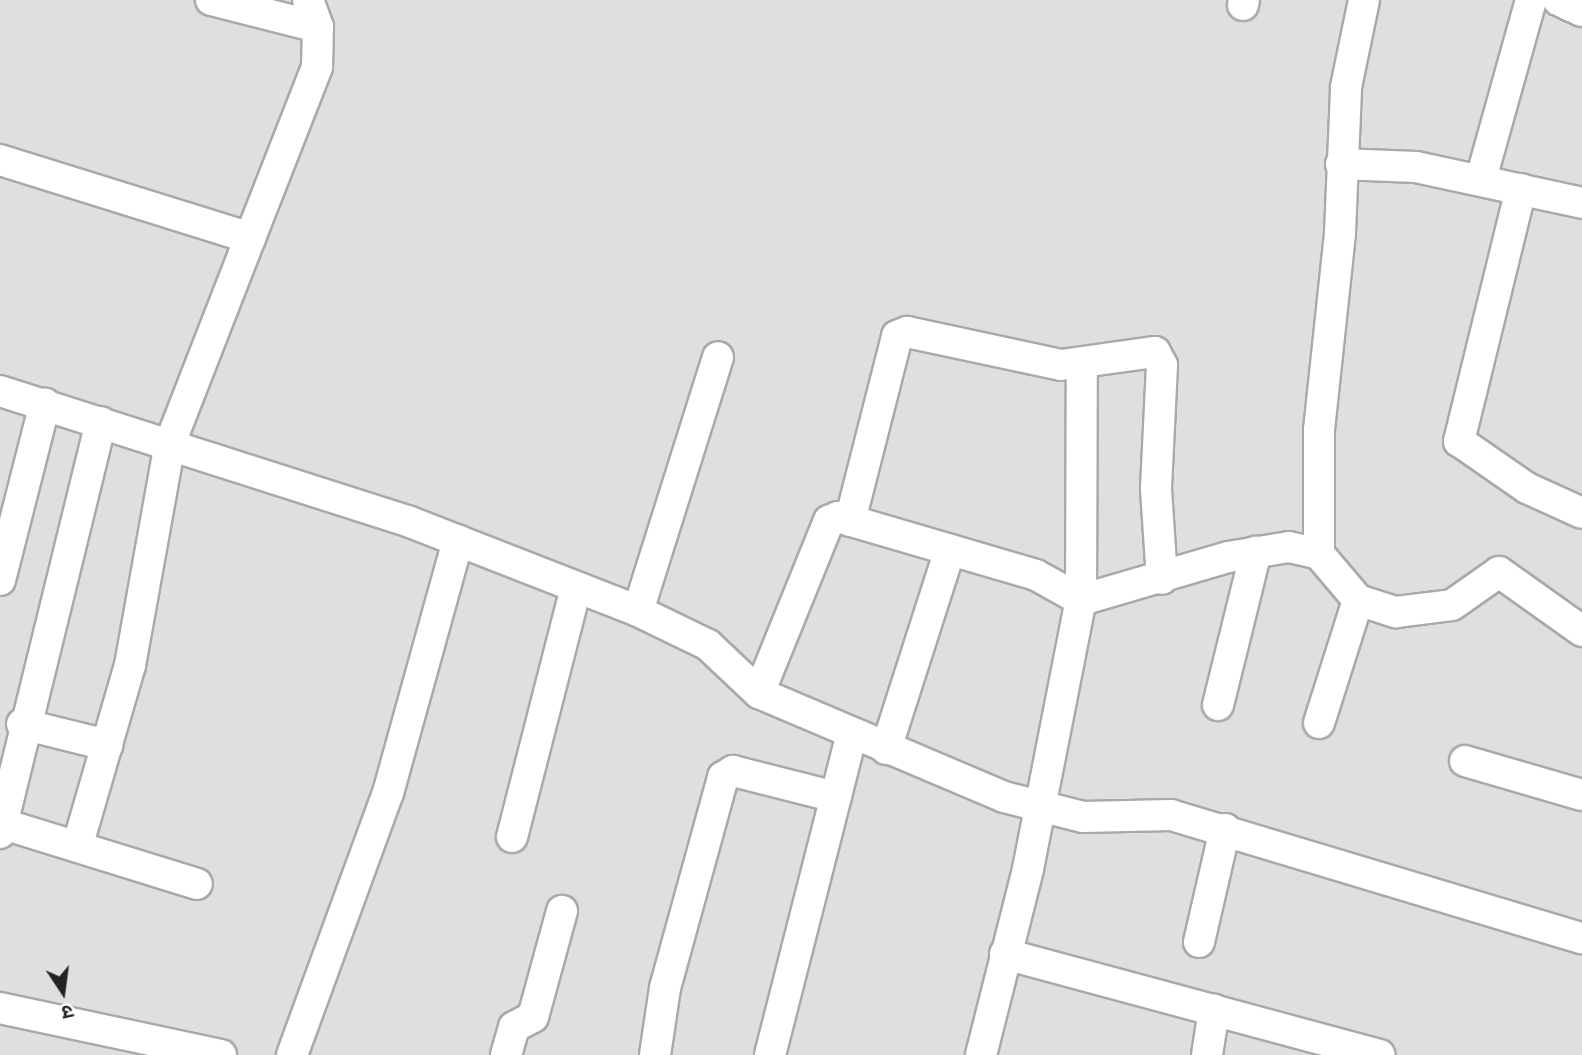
<!DOCTYPE html>
<html>
<head>
<meta charset="utf-8">
<style>
	body { margin:0 }
	#map { position:relative; width:1582px; height:1055px; overflow:hidden; background:#f2efe9; font-family:Raleway,"Noto Sans Devanagari",sans-serif }
	div>[style] { position:absolute }
	[style*='--x'] { left:calc(var(--x)*1px); top:calc(var(--y)*1px); width:calc(var(--w)*1px); rotate:calc(var(--a)*1deg) }
	.residential>* { inset:0; background:#e0dfdf; transform-origin:0 0 }
	.roads { filter:drop-shadow(2px 0 #a9a9a9) drop-shadow(-2px 0 #a9a9a9) drop-shadow(0 2px #a9a9a9) drop-shadow(0 -2px #a9a9a9) }
	.street>* { height:30px; margin:-15px; padding:0 15px; transform-origin:15px; border-radius:15px; background:#fff }
	span { translate:-50% -50%; white-space:nowrap; text-align:center; line-height:1.15; -webkit-text-stroke:7px #fff; paint-order:stroke }
	.north { position:absolute; left:28px; top:957px; width:70px; height:70px; -webkit-text-stroke:5px #fff; paint-order:stroke; rotate:167deg; font-size:19px; font-weight:700; line-height:28px; text-align:center; color:#222 }
	.north::after { content:''; display:block; margin:auto; width:24px; height:32px; background:#222; clip-path:polygon(50% 0,100% 100%,50% 72%,0 100%) }
</style>
</head>
<body>
<div id="map">
	<div class="residential">
		<div style="left:0;top:0;width:1582px;height:1055px"></div>
	</div>
	<div class="roads">
		<div class="street">
			<div style="--x:211;--y:0;--w:110;--a:14.2"></div>
			<div style="--x:1558;--y:0;--w:26;--a:25"></div>
			<div style="--x:1243;--y:5;--w:5;--a:-79"></div>
			<div style="--x:0;--y:160;--w:262;--a:17.3"></div>
			<div style="--x:250;--y:238;--w:220;--a:111.3"></div>
			<div style="--x:170;--y:443;--w:226;--a:100.2"></div>
			<div style="--x:130;--y:665;--w:186;--a:106.2"></div>
			<div style="--x:1341;--y:164;--w:75;--a:2.3"></div>
			<div style="--x:1416;--y:167;--w:170;--a:12.2"></div>
			<div style="--x:1481;--y:179;--w:186;--a:-74.4"></div>
			<div style="--x:1521;--y:189;--w:260;--a:103.8"></div>
			<div style="--x:1459;--y:441;--w:83;--a:34.7"></div>
			<div style="--x:1527;--y:488;--w:60;--a:24.4"></div>
			<div style="--x:250;--y:238;--w:184;--a:-68.6"></div>
			<div style="--x:317;--y:67;--w:40;--a:-88.6"></div>
			<div style="--x:318;--y:27;--w:29;--a:-110"></div>
			<div style="--x:0;--y:391;--w:430;--a:17.7"></div>
			<div style="--x:410;--y:522;--w:245;--a:21.3"></div>
			<div style="--x:638;--y:611;--w:78;--a:25.9"></div>
			<div style="--x:708;--y:645;--w:70;--a:43.3"></div>
			<div style="--x:759;--y:693;--w:266;--a:23"></div>
			<div style="--x:1004;--y:797;--w:81;--a:14.2"></div>
			<div style="--x:1083;--y:817;--w:88;--a:-1.3"></div>
			<div style="--x:1171;--y:815;--w:429;--a:16.7"></div>
			<div style="--x:850;--y:521;--w:191;--a:-75.7"></div>
			<div style="--x:897;--y:336;--w:11;--a:-22"></div>
			<div style="--x:907;--y:332;--w:157;--a:12.1"></div>
			<div style="--x:1061;--y:365;--w:95;--a:-7.9"></div>
			<div style="--x:1155;--y:352;--w:15;--a:62"></div>
			<div style="--x:1162;--y:365;--w:124;--a:92.8"></div>
			<div style="--x:1156;--y:489;--w:90;--a:86.2"></div>
			<div style="--x:1319;--y:554;--w:124;--a:-90"></div>
			<div style="--x:1319;--y:430;--w:198;--a:-83.9"></div>
			<div style="--x:1340;--y:233;--w:146;--a:-87.6"></div>
			<div style="--x:1346;--y:87;--w:89;--a:-78.3"></div>
			<div style="--x:0;--y:580;--w:182;--a:-75.7"></div>
			<div style="--x:638;--y:611;--w:266;--a:-72.5"></div>
			<div style="--x:759;--y:693;--w:186;--a:-67.9"></div>
			<div style="--x:829;--y:521;--w:10;--a:-24"></div>
			<div style="--x:838;--y:517;--w:206;--a:16.3"></div>
			<div style="--x:1036;--y:575;--w:51;--a:29.1"></div>
			<div style="--x:1081;--y:600;--w:153;--a:-16.3"></div>
			<div style="--x:1228;--y:557;--w:62;--a:-9.3"></div>
			<div style="--x:1289;--y:547;--w:31;--a:13"></div>
			<div style="--x:1319;--y:554;--w:60;--a:49.7"></div>
			<div style="--x:1358;--y:600;--w:40;--a:18"></div>
			<div style="--x:1396;--y:612;--w:56;--a:-7.1"></div>
			<div style="--x:1452;--y:605;--w:57;--a:-35.1"></div>
			<div style="--x:1499;--y:572;--w:102;--a:35.4"></div>
			<div style="--x:1218;--y:705;--w:158;--a:-76.1"></div>
			<div style="--x:1319;--y:723;--w:129;--a:-72.4"></div>
			<div style="--x:22;--y:724;--w:88;--a:13.9"></div>
			<div style="--x:886;--y:749;--w:209;--a:-72.2"></div>
			<div style="--x:1465;--y:761;--w:122;--a:16.2"></div>
			<div style="--x:0;--y:823;--w:206;--a:17.2"></div>
			<div style="--x:0;--y:833;--w:423;--a:-76.2"></div>
			<div style="--x:512;--y:837;--w:257;--a:-75.6"></div>
			<div style="--x:1199;--y:942;--w:116;--a:-77"></div>
			<div style="--x:1005;--y:954;--w:388;--a:15.1"></div>
			<div style="--x:0;--y:1008;--w:226;--a:12"></div>
			<div style="--x:292;--y:1055;--w:279;--a:-69.9"></div>
			<div style="--x:388;--y:793;--w:262;--a:-74.5"></div>
			<div style="--x:506;--y:1055;--w:29;--a:-74"></div>
			<div style="--x:514;--y:1027;--w:21;--a:-28"></div>
			<div style="--x:533;--y:1017;--w:110;--a:-74.7"></div>
			<div style="--x:655;--y:1055;--w:68;--a:-81.5"></div>
			<div style="--x:665;--y:988;--w:219;--a:-74.6"></div>
			<div style="--x:723;--y:777;--w:12;--a:-31"></div>
			<div style="--x:733;--y:771;--w:106;--a:14.2"></div>
			<div style="--x:770;--y:1055;--w:331;--a:-75.7"></div>
			<div style="--x:981;--y:1055;--w:192;--a:-75.8"></div>
			<div style="--x:1028;--y:869;--w:274;--a:-78.9"></div>
			<div style="--x:1081;--y:600;--w:235;--a:-89.8"></div>
			<div style="--x:1207;--y:1055;--w:46;--a:-81.2"></div>
		</div>
	</div>
	<div class="north">उ</div>
</div>
</body>
</html>
